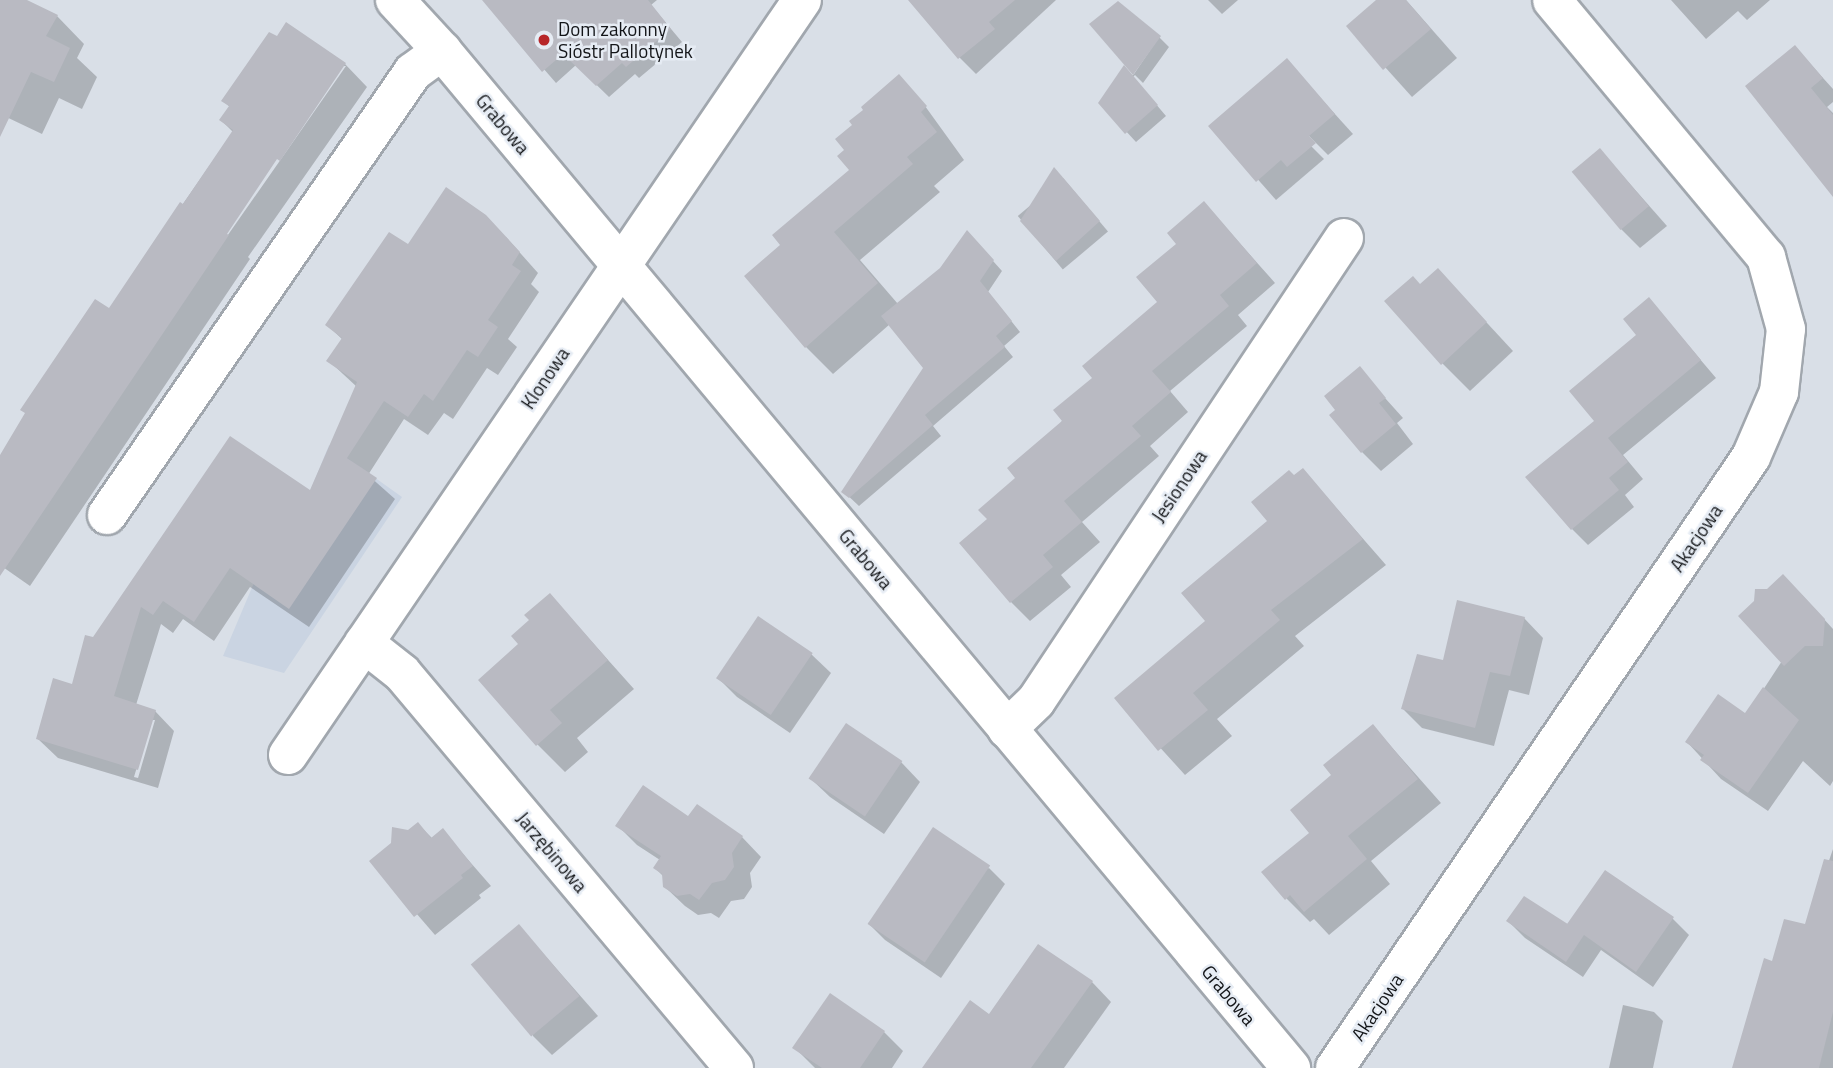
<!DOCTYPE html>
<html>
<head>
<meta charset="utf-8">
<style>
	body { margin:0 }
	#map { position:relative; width:1833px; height:1068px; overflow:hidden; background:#d9dfe7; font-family:"Titillium Web",sans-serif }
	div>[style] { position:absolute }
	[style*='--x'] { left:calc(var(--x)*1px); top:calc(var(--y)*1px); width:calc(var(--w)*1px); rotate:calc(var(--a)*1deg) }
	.built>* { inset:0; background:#cad4e2 }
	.shadow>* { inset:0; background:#0003; transform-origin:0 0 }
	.building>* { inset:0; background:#b9bac2; transform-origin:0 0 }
	.roads { filter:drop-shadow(2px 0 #a1a7ae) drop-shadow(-2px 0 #a1a7ae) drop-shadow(0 2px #a1a7ae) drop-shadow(0 -2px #a1a7ae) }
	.minor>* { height:38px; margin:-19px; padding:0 19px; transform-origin:19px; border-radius:19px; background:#fff }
	.dots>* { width:19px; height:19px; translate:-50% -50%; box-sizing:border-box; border:4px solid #e6ecf4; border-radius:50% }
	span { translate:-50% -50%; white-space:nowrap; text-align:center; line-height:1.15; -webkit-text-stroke:5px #e6ecf4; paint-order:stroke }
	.poi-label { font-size:19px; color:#131518 }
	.left { translate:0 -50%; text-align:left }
	.street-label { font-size:19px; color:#131518 }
</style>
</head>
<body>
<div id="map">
	<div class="built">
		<div style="clip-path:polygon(329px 445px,402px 497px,284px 673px,223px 656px,264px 559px,279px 567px)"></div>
	</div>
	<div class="shadow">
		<div style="clip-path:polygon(0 0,23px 0,57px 16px,84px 44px,77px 58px,97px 77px,82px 109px,59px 98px,42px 134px,0 114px)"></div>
		<div style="clip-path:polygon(484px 0,657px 0,651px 5px,682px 42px,639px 78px,635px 74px,609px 97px,576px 65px,556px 83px)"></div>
		<div style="clip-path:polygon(938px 0,1056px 0,976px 74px,957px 55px)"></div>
		<div style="clip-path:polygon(1208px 0,1238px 0,1222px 14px)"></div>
		<div style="clip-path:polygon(1379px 0,1406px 0,1457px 58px,1412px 97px,1348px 26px)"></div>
		<div style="clip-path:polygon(1671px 0,1770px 0,1747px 20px,1738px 11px,1706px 39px)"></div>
		<div style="clip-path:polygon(1159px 37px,1169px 47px,1143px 83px,1135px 75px,1133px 77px,1166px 116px,1136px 142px,1100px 103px,1134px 74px)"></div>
		<div style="clip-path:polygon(1795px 47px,1833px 89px,1833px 102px,1827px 107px,1833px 113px,1833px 195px)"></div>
		<div style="clip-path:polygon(1287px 61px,1353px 134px,1328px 155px,1309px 136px,1266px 79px)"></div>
		<div style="clip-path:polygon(evenodd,345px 64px,367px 87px,248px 257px,250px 259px,30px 586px,0 565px,0 488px,109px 310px,233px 132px,221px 120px,230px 107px,223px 101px,345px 64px,341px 66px,346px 66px,223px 242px,220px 240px,341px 66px)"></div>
		<div style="clip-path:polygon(925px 106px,964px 160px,934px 186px,940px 192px,860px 260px,898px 304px,976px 242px,1002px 271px,988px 292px,1020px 332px,1004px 346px,1013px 357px,933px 426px,941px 436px,859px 506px,844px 492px,925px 367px,890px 324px,833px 374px,806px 347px,783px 245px)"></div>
		<div style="clip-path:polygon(1211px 126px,1305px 140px,1324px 159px,1276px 200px)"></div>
		<div style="clip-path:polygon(1600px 150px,1667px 226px,1640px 248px,1621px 229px)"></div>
		<div style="left:1063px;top:178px;width:70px;height:59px;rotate:50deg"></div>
		<div style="clip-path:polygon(1204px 203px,1275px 283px,1238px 315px,1247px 326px,1170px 391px,1188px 412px,1150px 446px,1159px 456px,1082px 522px,1100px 542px,1061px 575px,1071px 587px,1030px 621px,1011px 602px,989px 519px,1094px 378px,1159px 303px,1179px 244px)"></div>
		<div style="clip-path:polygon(evenodd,506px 237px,538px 273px,531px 284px,539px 292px,508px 339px,517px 347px,498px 375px,487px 368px,453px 419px,444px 413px,428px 435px,404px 419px,368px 475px,395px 499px,309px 627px,250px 587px,214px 641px,183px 619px,173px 633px,161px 624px,136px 705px,155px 711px,174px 731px,158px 788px,58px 758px,38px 739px,73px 687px,94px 639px,231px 438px,311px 493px,357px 387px,329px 361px,343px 340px,327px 325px,408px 246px,506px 237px,151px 720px,155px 720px,138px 778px,134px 777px,151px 720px)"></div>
		<div style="clip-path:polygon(1438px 270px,1513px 351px,1470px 391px,1442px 363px,1420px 286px)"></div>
		<div style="clip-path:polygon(1649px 299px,1716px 378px,1623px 455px,1643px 479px,1625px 495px,1634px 507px,1588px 545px,1572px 529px,1597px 421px,1638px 335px)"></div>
		<div style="clip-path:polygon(1359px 369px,1403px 418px,1397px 423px,1413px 444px,1381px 471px,1362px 452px,1338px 410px)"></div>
		<div style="clip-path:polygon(1303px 470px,1386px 565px,1295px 636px,1304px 646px,1217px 719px,1232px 736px,1185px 775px,1116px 699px,1207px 622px,1294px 477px)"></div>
		<div style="clip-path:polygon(550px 595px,634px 689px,577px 738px,588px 752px,565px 772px,537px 744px,520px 644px)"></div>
		<div style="clip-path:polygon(1802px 595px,1833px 629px,1833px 781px,1830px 786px,1803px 761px,1768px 811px,1721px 779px,1687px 742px,1746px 716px,1782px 661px)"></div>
		<div style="clip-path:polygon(1524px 618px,1543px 638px,1529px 695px,1509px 690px,1494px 746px,1422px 728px,1403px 709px,1444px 662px)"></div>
		<div style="clip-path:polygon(811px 654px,831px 673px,790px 733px,737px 697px,718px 678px)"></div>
		<div style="clip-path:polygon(847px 726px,901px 762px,920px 782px,884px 834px,830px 797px,810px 778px)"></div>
		<div style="clip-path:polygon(1373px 726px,1441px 803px,1371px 861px,1390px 884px,1329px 935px,1314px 919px,1310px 922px,1286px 898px,1334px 775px)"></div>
		<div style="clip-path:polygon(697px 806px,742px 837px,761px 857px,750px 873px,752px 887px,744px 899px,731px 901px,719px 918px,711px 913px,698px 915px,685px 906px,665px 887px,663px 876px,655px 868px,660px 860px,637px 845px,617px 825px,689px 818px)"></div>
		<div style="clip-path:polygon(418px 824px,433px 839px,443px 831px,491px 886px,479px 895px,481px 898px,435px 935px,371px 861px)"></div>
		<div style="clip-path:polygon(1833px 849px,1833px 1068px,1733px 1068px,1774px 963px,1806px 927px)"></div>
		<div style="clip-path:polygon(989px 868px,1005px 884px,941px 978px,885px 940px,868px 923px)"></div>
		<div style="clip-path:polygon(1672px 918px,1689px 935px,1653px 987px,1601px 950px,1583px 977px,1525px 938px,1508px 921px,1574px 931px)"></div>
		<div style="clip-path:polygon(519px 926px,598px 1016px,552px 1055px,533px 1036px)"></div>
		<div style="clip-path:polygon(1092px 982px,1111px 1002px,1064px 1068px,934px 1068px,990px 1017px)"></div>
		<div style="clip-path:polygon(830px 996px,884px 1032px,903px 1051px,892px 1068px,815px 1068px,795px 1048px)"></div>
		<div style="clip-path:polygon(1623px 1005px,1654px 1012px,1663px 1021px,1653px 1068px,1609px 1068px)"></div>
	</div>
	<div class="building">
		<div style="clip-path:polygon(0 0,27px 0,58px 15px,46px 36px,70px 48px,54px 82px,31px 72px,0 137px)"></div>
		<div style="clip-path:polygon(482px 0,648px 0,671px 29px,626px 67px,622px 63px,596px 86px,563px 54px,542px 72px)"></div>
		<div style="clip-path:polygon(908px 0,1015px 0,989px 22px,995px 29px,958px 59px)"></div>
		<div style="clip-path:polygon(1376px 0,1406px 0,1431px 29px,1383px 70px,1346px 26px)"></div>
		<div style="clip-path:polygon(1118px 1px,1161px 36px,1133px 75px,1089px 24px)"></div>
		<div style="clip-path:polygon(286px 22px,346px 63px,280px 161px,277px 159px,227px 234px,229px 235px,0 576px,0 455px,25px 413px,20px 410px,95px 299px,109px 308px,180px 202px,183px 204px,233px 130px,219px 120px,229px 106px,221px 101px,269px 32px,277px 36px)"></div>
		<div style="clip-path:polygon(1795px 45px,1823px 78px,1811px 88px,1833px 115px,1833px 197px,1745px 86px)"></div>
		<div style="clip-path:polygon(1287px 58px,1335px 114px,1309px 136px,1316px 143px,1287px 167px,1281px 160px,1256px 182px,1208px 126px)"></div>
		<div style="clip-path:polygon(1124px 65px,1158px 105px,1125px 134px,1098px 103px)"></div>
		<div style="clip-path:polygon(899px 74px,927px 106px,921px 112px,937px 132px,907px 157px,913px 164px,834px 232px,878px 283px,805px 348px,744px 276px,780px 245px,772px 235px,849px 170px,837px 156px,844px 150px,835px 139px,852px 125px,849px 121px,863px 110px,861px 107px)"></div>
		<div style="left:1600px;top:148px;width:76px;height:37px;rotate:50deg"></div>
		<div style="clip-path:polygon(1054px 167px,1100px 221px,1056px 261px,1020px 221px)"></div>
		<div style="clip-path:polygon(446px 187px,486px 215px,520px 252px,512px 265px,521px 271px,488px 320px,498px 327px,478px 357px,467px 350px,433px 401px,424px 394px,408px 417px,384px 401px,347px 458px,377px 478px,289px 609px,230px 568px,194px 622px,163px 601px,153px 615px,141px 607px,114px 696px,156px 710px,138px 770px,36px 739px,53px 678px,72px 684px,85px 635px,93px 637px,230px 436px,310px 490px,357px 382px,326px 361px,342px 338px,325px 325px,389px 232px,408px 244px)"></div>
		<div style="clip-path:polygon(1204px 201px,1257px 263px,1220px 295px,1229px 306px,1152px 371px,1171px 392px,1132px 426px,1141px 436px,1064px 501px,1082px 522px,1043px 555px,1053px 567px,1010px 603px,959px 543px,987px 519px,978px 510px,1015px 478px,1007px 468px,1062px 421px,1053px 410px,1092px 378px,1082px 366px,1157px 302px,1136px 277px,1176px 244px,1167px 233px)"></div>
		<div style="clip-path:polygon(967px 230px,994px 260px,980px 281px,1012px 321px,996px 336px,1005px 347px,925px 415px,933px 425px,849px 498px,841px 492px,923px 368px,881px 316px,940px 268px)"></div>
		<div style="clip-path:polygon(1438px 268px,1487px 322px,1441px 365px,1384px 301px,1413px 276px,1420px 284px)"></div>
		<div style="clip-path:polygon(1649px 297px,1701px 360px,1608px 438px,1628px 462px,1609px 478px,1619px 490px,1571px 530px,1525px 477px,1594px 421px,1569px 391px,1636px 335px,1623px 319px)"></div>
		<div style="clip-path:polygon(1360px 366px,1386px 398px,1379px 403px,1396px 424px,1361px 453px,1329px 415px,1335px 410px,1324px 396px)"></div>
		<div style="clip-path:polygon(1303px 468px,1363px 539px,1271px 610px,1280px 620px,1193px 693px,1208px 710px,1158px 751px,1114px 698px,1205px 621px,1181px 593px,1267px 521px,1251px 502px,1289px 470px,1294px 475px)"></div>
		<div style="clip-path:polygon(1783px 574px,1825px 619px,1823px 646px,1805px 646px,1784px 666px,1738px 616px,1754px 601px,1755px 589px,1767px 589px)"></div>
		<div style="clip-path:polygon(550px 593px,608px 660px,550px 710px,562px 723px,536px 746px,478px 680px,518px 644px,511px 636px,529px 620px,524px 615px)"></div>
		<div style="clip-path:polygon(1457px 600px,1525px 617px,1510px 676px,1490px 672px,1475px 728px,1401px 709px,1417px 654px,1443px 660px)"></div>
		<div style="left:758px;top:616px;width:66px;height:75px;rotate:34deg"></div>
		<div style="clip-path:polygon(1763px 687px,1799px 720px,1748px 793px,1700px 760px,1704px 755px,1685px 742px,1718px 694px,1745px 713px)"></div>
		<div style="left:846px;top:723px;width:68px;height:67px;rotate:34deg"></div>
		<div style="clip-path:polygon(1373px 724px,1418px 779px,1348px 836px,1367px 859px,1304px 912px,1290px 895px,1285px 900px,1261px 872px,1309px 833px,1290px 810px,1331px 775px,1323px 765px)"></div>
		<div style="clip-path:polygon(643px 785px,688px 816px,697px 804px,743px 836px,732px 853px,734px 867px,725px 880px,712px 883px,699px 900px,690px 894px,677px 896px,663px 887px,662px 874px,653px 868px,661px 856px,615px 826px)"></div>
		<div style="clip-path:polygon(418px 822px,431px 838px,443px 828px,473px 866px,461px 875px,463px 878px,414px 917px,369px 861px,391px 843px,392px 827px,408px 830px)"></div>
		<div style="left:933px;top:827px;width:69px;height:117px;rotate:34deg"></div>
		<div style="clip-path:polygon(1824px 859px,1833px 861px,1833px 1012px,1819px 1068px,1732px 1068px,1764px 958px,1772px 961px,1784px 919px,1805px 924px)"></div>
		<div style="clip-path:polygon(1605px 870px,1674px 917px,1636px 972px,1584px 935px,1566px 962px,1506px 921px,1524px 896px,1574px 928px,1567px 924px)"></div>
		<div style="left:519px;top:924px;width:94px;height:63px;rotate:50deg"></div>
		<div style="clip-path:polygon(1038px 944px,1093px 981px,1031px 1068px,922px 1068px,970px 1000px,989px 1014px)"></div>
		<div style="clip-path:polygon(830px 993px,885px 1031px,860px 1068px,822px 1068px,792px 1048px)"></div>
	</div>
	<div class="roads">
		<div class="minor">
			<div style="--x:395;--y:0;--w:69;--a:47.3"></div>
			<div style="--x:442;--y:51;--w:1325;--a:50.14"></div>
			<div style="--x:107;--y:515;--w:538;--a:-55.37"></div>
			<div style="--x:413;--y:72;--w:36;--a:-36"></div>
			<div style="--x:364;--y:643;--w:48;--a:38.3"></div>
			<div style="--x:402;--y:673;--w:516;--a:49.95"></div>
			<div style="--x:1007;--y:729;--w:40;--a:-44"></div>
			<div style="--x:1036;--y:701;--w:556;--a:-56.37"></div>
			<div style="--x:288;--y:755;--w:913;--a:-55.75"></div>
			<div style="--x:1335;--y:1068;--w:739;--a:-55.75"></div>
			<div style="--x:1751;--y:457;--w:71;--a:-66.7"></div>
			<div style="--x:1779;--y:392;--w:63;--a:-83.7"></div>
			<div style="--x:1786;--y:329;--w:75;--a:-105.5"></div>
			<div style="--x:1766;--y:257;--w:334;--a:-129.8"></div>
		</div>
	</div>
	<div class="dots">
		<div style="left:544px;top:40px;background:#b7272a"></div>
	</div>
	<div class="poi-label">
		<span class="left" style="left:558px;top:40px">Dom zakonny<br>Sióstr Pallotynek</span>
	</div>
	<div class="street-label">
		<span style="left:503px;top:124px;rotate:50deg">Grabowa</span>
		<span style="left:545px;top:378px;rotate:-56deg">Klonowa</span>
		<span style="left:1179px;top:486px;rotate:-56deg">Jesionowa</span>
		<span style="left:1696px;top:538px;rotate:-56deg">Akacjowa</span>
		<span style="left:866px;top:559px;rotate:50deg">Grabowa</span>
		<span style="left:552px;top:852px;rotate:50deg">Jarzębinowa</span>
		<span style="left:1229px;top:995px;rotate:50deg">Grabowa</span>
		<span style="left:1377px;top:1007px;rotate:-56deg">Akacjowa</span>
	</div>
</div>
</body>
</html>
